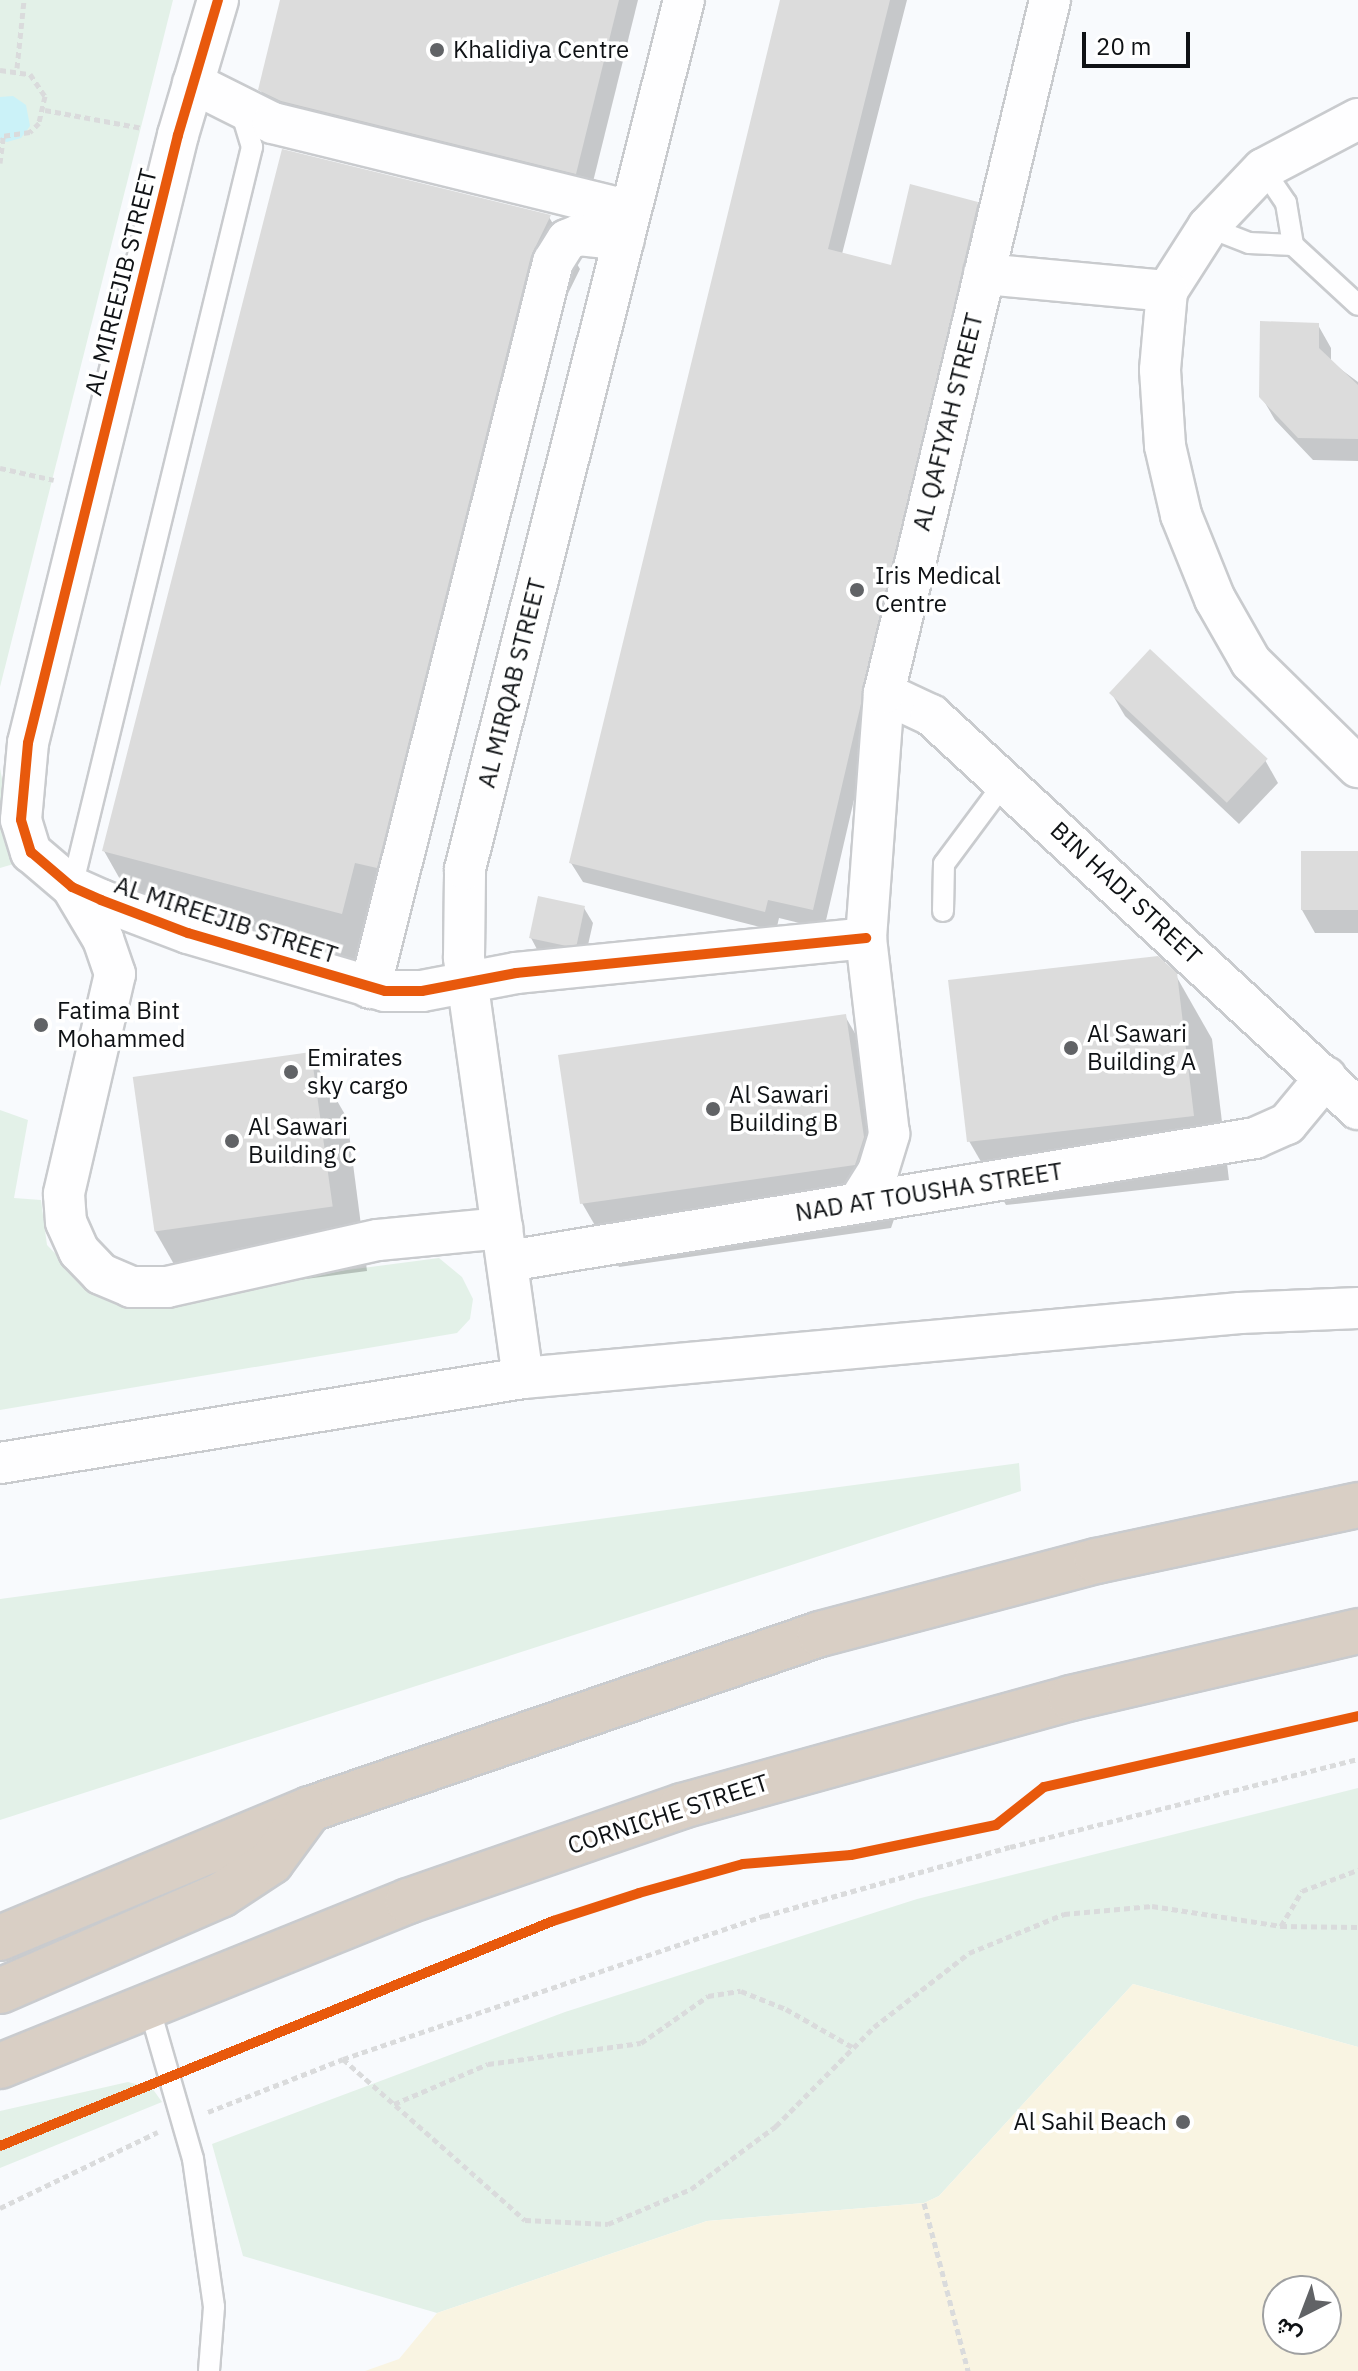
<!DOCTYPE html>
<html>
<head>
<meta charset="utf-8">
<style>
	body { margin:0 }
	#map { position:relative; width:1358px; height:2371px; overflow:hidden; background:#f8fafd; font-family:"IBM Plex Sans",Vazirmatn,sans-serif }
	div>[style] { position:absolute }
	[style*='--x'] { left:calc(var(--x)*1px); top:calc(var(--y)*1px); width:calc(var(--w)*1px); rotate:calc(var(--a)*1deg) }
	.green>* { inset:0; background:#e3f1e8 }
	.sand>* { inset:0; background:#f9f4e2 }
	.water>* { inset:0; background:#cbf2f8 }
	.shadow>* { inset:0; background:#0003 }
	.building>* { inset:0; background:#dcdcdc; transform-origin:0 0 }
	.path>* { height:5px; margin-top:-2.5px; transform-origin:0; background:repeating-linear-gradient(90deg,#dadbdc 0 6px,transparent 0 10px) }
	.roads { filter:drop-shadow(2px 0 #c9cbce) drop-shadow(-2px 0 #c9cbce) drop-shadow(0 2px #c9cbce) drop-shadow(0 -2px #c9cbce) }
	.lane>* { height:20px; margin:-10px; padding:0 10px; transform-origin:10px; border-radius:10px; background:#fefeff }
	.street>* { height:40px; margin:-20px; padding:0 20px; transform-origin:20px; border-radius:20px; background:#fefeff }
	.highway>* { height:44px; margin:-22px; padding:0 22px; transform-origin:22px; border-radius:22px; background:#d9cfc5 }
	.cycleway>* { height:10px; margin:-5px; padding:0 5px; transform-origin:5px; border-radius:5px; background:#e8590c }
	.dots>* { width:22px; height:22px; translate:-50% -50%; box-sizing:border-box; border:4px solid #fff; border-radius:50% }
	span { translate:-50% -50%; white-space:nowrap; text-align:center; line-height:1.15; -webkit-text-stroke:7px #fff; paint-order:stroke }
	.poi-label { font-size:24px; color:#0f1215 }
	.left { translate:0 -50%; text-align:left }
	.right { translate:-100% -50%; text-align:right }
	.street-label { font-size:24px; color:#0f1215 }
	.north { position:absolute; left:1262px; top:2275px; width:80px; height:80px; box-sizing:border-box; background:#fff; border:2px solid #9fa0a1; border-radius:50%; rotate:222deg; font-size:22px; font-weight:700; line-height:32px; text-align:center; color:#0f1215 }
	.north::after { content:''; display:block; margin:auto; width:28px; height:36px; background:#616366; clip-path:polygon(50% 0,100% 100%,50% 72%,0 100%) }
	.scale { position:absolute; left:1082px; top:32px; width:108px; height:36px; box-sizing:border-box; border:4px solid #0f1215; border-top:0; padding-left:10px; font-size:24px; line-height:28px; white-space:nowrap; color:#0f1215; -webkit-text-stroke:6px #fff; paint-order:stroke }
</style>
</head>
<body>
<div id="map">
	<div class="green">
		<div style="clip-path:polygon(0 0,173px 0,0 687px)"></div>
		<div style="clip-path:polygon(0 768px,17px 863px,0 868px)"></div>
		<div style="clip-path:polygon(0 1110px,28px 1120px,14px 1198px,41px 1200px,47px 1245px,92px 1291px,134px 1298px,439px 1258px,462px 1277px,473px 1299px,470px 1319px,457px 1333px,0 1410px)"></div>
		<div style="clip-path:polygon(1019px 1463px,1021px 1491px,0 1820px,0 1599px)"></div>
		<div style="clip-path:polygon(1358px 1788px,1358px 2047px,1133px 1984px,939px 2196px,924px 2203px,707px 2221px,437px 2313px,243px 2256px,212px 2144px,565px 2012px,917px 1899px)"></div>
		<div style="clip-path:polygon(128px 2082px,152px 2088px,162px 2102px,0 2168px,0 2111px)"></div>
	</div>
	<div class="sand">
		<div style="clip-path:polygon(evenodd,1133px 1984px,1358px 2047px,1358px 2371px,365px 2371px,399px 2359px,437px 2313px,707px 2221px,924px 2203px,939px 2196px,1133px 1984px,1278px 2291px,1326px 2291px,1326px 2339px,1278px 2339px,1278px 2291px)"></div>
	</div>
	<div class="water">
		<div style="clip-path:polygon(13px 96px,26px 105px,30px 126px,21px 138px,7px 142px,0 140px,0 97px)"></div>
	</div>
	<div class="shadow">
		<div style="clip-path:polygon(282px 0,638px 0,589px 198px,274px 114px,260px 89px)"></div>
		<div style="clip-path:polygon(786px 0,907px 0,842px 254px,893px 267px,977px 203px,988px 223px,824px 929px,779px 918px,776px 931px,583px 882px,571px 863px)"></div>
		<div style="clip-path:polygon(549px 217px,580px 269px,560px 310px,372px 965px,134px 904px,104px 851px)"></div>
		<div style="clip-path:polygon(1318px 325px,1331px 348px,1331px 362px,1358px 382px,1358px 461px,1313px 460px,1275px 420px,1261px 396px)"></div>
		<div style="clip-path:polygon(1112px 694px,1265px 760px,1278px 783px,1239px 824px,1125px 716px)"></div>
		<div style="clip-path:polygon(1358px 853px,1358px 933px,1315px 933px,1302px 910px)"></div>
		<div style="clip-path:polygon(584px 908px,593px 923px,585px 958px,539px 953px,531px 938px)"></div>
		<div style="clip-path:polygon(1175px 974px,1212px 1039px,1229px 1180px,1006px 1205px,969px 1141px)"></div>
		<div style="clip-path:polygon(845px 1016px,882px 1080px,900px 1202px,891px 1228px,619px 1267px,582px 1203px)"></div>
		<div style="clip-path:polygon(310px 1054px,347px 1118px,367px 1271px,191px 1294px,155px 1231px)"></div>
	</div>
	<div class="building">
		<div style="clip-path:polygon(280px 0,619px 0,576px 174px,281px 101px,258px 90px)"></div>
		<div style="clip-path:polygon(780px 0,890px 0,828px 249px,891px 265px,910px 184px,978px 202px,813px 910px,768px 900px,765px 912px,569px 863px)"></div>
		<div style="clip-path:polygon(282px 149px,551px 215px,531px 256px,377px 868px,355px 863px,342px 914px,102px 851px)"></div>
		<div style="clip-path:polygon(1260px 321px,1319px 323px,1319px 348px,1358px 385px,1358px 439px,1298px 438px,1259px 397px)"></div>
		<div style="left:1150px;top:649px;width:161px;height:60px;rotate:43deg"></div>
		<div style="left:1301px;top:851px;width:57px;height:59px"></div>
		<div style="left:538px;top:896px;width:48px;height:43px;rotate:12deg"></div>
		<div style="clip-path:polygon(1158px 956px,1177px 973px,1194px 1116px,967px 1142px,948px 980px)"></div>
		<div style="clip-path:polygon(846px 1014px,864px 1137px,855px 1165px,580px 1204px,558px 1055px)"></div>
		<div style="left:311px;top:1052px;width:156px;height:180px;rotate:82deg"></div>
	</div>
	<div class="path">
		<div style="--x:17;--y:68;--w:68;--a:-84.1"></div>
		<div style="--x:0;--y:70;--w:30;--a:8"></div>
		<div style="--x:30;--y:74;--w:27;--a:56"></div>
		<div style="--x:45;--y:96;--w:28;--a:103"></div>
		<div style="--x:39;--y:123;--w:13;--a:135"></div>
		<div style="--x:30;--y:132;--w:30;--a:172"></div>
		<div style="--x:45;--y:110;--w:99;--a:10.5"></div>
		<div style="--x:0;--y:163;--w:26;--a:-83"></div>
		<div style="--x:0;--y:468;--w:55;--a:12.5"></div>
		<div style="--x:1281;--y:1926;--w:41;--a:-59"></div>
		<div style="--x:1302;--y:1891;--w:60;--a:-20.6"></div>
		<div style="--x:343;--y:2059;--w:243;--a:41.5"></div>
		<div style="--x:525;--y:2220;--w:83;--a:2.8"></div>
		<div style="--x:608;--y:2224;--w:90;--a:-22.9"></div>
		<div style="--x:691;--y:2189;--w:106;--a:-36.5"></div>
		<div style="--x:776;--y:2126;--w:139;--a:-45.3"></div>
		<div style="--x:874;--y:2027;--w:120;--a:-37.9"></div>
		<div style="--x:969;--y:1953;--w:103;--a:-22.3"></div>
		<div style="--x:1064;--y:1914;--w:88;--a:-5.2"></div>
		<div style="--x:1152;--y:1906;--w:131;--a:8.8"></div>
		<div style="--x:1281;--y:1926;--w:77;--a:0.7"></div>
		<div style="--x:394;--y:2104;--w:102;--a:-23.1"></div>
		<div style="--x:488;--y:2064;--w:154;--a:-7.8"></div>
		<div style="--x:641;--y:2043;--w:82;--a:-35"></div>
		<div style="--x:708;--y:1996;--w:33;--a:-9"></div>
		<div style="--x:741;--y:1991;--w:48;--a:21.8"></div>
		<div style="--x:786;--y:2009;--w:78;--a:29.8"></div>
		<div style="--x:208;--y:2112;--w:145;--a:-21.4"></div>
		<div style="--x:343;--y:2059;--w:445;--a:-18.8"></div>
		<div style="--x:764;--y:1916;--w:255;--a:-15.7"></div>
		<div style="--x:1010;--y:1847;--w:359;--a:-14.2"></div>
		<div style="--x:924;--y:2203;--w:174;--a:75.3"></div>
		<div style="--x:0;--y:2208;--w:175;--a:-25.7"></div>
	</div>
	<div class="roads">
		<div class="lane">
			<div style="--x:1263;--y:169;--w:41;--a:55.9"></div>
			<div style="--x:1286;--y:203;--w:43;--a:80.5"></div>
			<div style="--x:1208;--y:227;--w:44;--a:21.3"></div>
			<div style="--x:1249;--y:243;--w:44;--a:2.6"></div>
			<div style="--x:1293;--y:245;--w:88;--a:42.7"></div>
			<div style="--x:72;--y:887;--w:762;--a:-76.33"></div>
			<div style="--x:252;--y:147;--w:38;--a:-107"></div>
			<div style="--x:943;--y:911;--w:47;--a:-88.8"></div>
			<div style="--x:944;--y:864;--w:102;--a:-53.4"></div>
			<div style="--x:148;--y:2003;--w:162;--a:73.9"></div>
			<div style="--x:193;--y:2159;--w:149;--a:81.9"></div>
			<div style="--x:214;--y:2307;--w:64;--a:94.5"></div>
		</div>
		<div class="street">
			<div style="--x:218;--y:0;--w:141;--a:106.5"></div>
			<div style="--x:178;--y:135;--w:626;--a:103.86"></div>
			<div style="--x:28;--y:743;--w:77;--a:95.2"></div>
			<div style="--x:21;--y:820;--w:34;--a:73"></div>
			<div style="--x:31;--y:852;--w:54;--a:40.5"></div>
			<div style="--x:72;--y:887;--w:32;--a:24"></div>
			<div style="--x:101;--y:900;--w:93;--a:20.8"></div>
			<div style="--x:188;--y:933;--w:205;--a:16.4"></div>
			<div style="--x:385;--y:991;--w:37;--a:0"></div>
			<div style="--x:422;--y:991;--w:96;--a:-10.8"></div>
			<div style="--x:516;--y:973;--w:352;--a:-5.7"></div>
			<div style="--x:193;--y:83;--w:89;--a:26.6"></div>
			<div style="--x:273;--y:123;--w:368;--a:13.8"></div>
			<div style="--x:1358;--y:119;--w:107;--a:152.2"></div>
			<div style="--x:1263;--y:169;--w:80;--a:133.5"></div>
			<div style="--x:1208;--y:227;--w:76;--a:122.6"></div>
			<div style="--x:1167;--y:291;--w:79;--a:95.1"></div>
			<div style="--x:1160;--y:370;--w:76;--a:86.2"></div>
			<div style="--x:1165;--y:446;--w:71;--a:76.9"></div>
			<div style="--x:1181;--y:515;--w:91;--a:68"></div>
			<div style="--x:1215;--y:599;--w:73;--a:60.3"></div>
			<div style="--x:1251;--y:662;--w:150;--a:44.5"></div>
			<div style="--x:984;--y:274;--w:184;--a:5.3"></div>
			<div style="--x:884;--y:693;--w:52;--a:25.1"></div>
			<div style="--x:931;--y:715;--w:581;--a:42.7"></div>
			<div style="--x:72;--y:887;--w:61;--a:59.2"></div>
			<div style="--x:103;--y:939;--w:37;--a:71"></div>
			<div style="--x:115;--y:974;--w:226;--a:103.1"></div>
			<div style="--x:64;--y:1194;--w:28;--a:86"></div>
			<div style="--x:66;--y:1222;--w:32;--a:66"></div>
			<div style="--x:79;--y:1251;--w:32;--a:46"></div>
			<div style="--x:101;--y:1274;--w:33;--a:23"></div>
			<div style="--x:131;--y:1287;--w:36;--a:0"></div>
			<div style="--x:167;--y:1287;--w:216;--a:-12.6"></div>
			<div style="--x:378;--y:1240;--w:125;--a:-5.5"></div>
			<div style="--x:370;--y:988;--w:749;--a:-75.85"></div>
			<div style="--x:553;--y:262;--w:26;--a:-58"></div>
			<div style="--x:567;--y:240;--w:13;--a:-23"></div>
			<div style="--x:579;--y:235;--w:45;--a:6.3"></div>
			<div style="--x:858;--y:1203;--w:38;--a:-58"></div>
			<div style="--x:878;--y:1171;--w:39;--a:-73"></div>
			<div style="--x:889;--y:1134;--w:197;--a:-96.7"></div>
			<div style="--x:866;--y:938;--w:246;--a:-85.8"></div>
			<div style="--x:884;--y:693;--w:713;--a:-76.53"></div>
			<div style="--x:508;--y:1261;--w:757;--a:-9.35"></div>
			<div style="--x:1255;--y:1138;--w:35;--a:-24"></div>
			<div style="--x:1287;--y:1124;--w:61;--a:-50.3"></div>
			<div style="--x:523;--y:1378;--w:425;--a:-98"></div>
			<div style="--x:464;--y:957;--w:88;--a:-89.3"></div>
			<div style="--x:465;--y:869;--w:896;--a:-75.86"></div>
			<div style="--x:0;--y:1463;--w:530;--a:-9.23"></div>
			<div style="--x:523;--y:1378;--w:720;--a:-5.18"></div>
			<div style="--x:1240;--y:1313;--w:118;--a:-2.4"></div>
		</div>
		<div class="highway">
			<div style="--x:0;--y:1938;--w:336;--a:-22.6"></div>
			<div style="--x:310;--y:1809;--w:539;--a:-18.94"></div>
			<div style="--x:820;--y:1634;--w:286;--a:-14.8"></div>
			<div style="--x:1097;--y:1561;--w:267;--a:-12.1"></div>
			<div style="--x:0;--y:1991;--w:241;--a:-23.5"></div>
			<div style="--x:221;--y:1895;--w:60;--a:-33.4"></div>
			<div style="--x:271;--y:1862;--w:66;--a:-53.7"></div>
			<div style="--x:0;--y:2066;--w:440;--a:-22"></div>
			<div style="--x:408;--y:1901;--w:290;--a:-19.1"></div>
			<div style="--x:682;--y:1806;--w:404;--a:-15.5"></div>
			<div style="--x:1071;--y:1698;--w:295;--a:-13.1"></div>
		</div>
	</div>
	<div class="cycleway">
		<div style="--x:218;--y:0;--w:141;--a:106.5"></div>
		<div style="--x:178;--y:135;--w:626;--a:103.86"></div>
		<div style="--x:28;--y:743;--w:77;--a:95.2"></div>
		<div style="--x:21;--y:820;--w:34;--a:73"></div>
		<div style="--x:31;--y:852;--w:54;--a:40.5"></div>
		<div style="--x:72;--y:887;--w:32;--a:24"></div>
		<div style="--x:101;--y:900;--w:93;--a:20.8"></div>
		<div style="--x:188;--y:933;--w:205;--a:16.4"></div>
		<div style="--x:385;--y:991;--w:37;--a:0"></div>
		<div style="--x:422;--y:991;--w:96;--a:-10.8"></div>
		<div style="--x:516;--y:973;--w:352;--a:-5.7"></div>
		<div style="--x:0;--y:2146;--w:597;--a:-22.14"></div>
		<div style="--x:553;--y:1921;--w:90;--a:-18"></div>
		<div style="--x:639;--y:1893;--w:108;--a:-15.6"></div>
		<div style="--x:743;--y:1864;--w:108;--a:-4.8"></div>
		<div style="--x:851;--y:1855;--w:148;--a:-11.7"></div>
		<div style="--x:996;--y:1825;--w:61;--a:-38.4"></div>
		<div style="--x:1044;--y:1787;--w:322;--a:-12.7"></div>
	</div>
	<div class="dots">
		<div style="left:437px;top:50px;background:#616366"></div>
		<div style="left:857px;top:590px;background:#616366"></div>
		<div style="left:41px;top:1025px;background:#616366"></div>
		<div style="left:1071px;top:1048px;background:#616366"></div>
		<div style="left:291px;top:1072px;background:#616366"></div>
		<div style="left:713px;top:1109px;background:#616366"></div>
		<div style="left:232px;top:1141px;background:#616366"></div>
		<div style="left:1183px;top:2122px;background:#616366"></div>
	</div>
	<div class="poi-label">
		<span class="left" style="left:453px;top:50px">Khalidiya Centre</span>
		<span class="left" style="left:875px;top:590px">Iris Medical<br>Centre</span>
		<span class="left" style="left:57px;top:1025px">Fatima Bint<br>Mohammed</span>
		<span class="left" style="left:1087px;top:1048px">Al Sawari<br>Building A</span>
		<span class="left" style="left:307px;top:1072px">Emirates<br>sky cargo</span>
		<span class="left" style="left:729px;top:1109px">Al Sawari<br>Building B</span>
		<span class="left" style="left:248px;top:1141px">Al Sawari<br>Building C</span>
		<span class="right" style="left:1167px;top:2122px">Al Sahil Beach</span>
	</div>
	<div class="street-label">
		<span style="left:121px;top:282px;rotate:-76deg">AL MIREEJIB STREET</span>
		<span style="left:948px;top:422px;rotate:-76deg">AL QAFIYAH STREET</span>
		<span style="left:512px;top:683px;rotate:-76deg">AL MIRQAB STREET</span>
		<span style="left:1126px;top:893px;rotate:43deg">BIN HADI STREET</span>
		<span style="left:226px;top:920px;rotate:18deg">AL MIREEJIB STREET</span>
		<span style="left:929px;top:1192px;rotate:-9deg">NAD AT TOUSHA STREET</span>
		<span style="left:668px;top:1814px;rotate:-18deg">CORNICHE STREET</span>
	</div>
	<div class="north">ش</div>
	<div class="scale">20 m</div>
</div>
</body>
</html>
